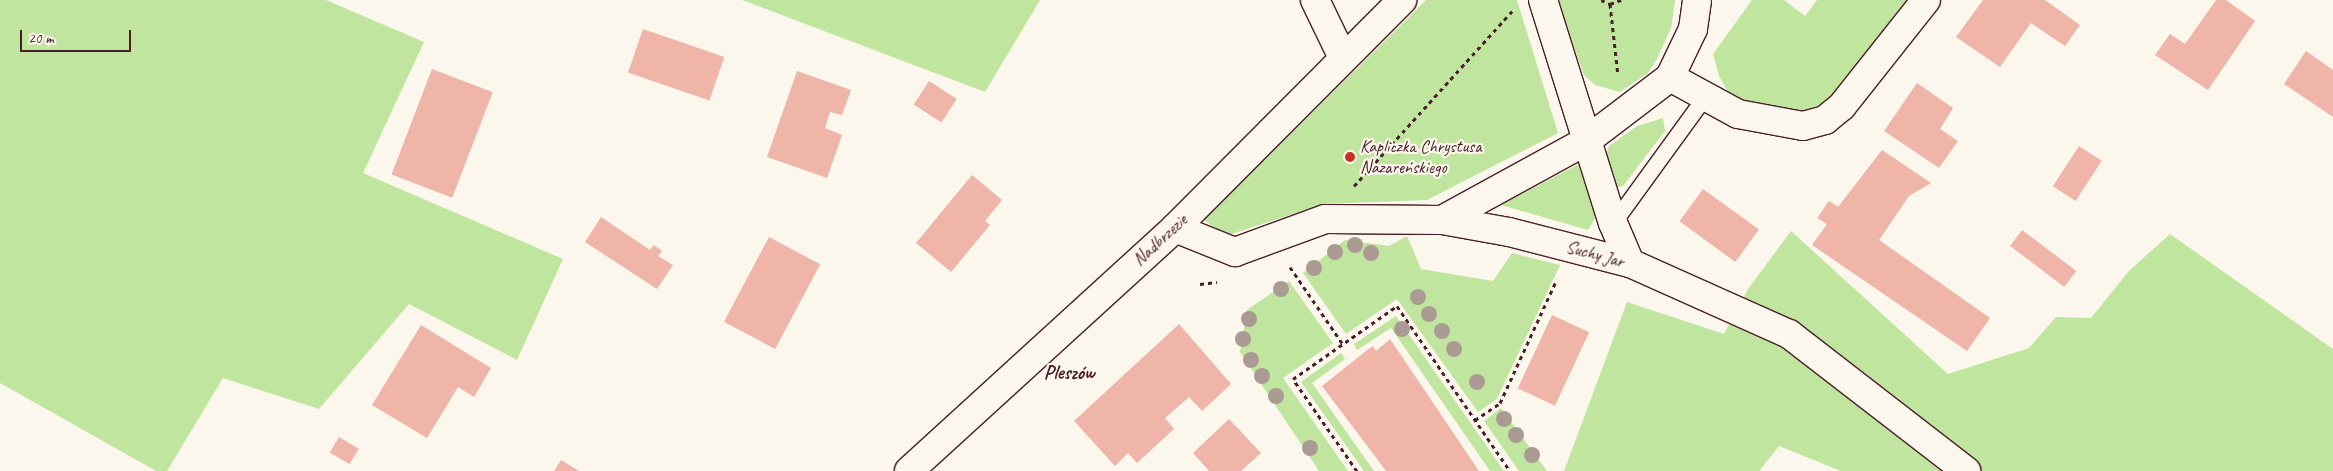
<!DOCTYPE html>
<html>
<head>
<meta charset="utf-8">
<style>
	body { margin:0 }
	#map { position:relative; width:2333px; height:471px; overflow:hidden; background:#fbf7ec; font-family:Caveat,sans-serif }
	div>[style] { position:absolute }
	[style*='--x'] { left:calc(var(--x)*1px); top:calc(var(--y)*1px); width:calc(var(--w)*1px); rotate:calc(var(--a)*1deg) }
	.green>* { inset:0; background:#c0e59f }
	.building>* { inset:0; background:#efb5a8; transform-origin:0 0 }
	.path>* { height:3px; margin-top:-1.5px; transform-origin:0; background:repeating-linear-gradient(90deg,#4a1f2b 0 4px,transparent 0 8px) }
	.roads { filter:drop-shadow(1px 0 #4a1f2b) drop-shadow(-1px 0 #4a1f2b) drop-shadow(0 1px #4a1f2b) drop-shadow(0 -1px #4a1f2b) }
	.service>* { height:15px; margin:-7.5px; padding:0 7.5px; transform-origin:7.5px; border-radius:7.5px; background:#fbf7ec }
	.minor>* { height:28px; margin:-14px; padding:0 14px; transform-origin:14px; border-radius:14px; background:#fbf7ec }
	.trees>* { width:16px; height:16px; margin:-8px; border-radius:50%; background:#aa9b92 }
	.dots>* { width:14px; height:14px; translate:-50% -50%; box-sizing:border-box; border:2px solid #fbf7ec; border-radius:50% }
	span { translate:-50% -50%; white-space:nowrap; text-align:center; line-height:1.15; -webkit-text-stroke:4.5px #fbf7ec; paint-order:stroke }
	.poi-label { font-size:18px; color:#4a1f2b }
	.left { translate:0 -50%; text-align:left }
	.street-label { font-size:18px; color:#4a1f2b }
	.quarter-label { font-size:20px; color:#4a1f2b; font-weight:700 }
	.scale { position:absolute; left:20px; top:30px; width:111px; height:22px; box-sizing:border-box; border:2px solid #4a1f2b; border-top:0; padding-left:6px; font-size:15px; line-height:18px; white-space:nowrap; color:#4a1f2b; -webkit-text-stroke:4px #fbf7ec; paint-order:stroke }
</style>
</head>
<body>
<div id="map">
	<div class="green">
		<div style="clip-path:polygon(0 0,326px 0,424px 42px,363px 173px,563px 259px,517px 360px,409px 304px,319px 409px,223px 378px,167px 471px,156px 471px,0 383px)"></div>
		<div style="clip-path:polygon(742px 0,1040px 0,985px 92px)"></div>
		<div style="clip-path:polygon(1426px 0,1517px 0,1558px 133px,1427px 200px,1324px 204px,1225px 236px,1204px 220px)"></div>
		<div style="clip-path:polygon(1557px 0,1675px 0,1671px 28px,1657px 59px,1648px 73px,1620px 92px,1595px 85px,1584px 75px)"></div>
		<div style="clip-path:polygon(1752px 0,1784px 0,1805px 16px,1817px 0,1911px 0,1829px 103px,1788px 115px,1730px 96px,1719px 76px,1713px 54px)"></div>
		<div style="clip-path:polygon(1663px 118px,1665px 131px,1623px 186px,1614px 188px,1604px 160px,1609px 146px,1637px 126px)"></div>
		<div style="clip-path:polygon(1579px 164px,1597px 215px,1588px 230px,1501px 205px)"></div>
		<div style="clip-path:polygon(1791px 231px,1948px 374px,2029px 348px,2056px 317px,2091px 318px,2129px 271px,2170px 234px,2333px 349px,2333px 471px,1841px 471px,1779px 446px,1759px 471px,1564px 471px,1627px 302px,1724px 334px,1748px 289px)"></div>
		<div style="clip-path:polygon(1407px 236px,1421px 269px,1493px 281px,1512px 253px,1560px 265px,1497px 399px,1478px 412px,1397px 299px,1346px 334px,1303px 273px,1345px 240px,1389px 246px)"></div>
		<div style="clip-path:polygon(1289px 281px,1333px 343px,1283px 378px,1348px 471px,1319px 471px,1240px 352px,1247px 310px)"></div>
		<div style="clip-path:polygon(1396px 316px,1504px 471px,1490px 471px,1391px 328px,1357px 350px,1354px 344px)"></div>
		<div style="clip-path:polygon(1341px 353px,1345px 359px,1312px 383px,1374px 471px,1364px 471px,1301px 382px)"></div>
		<div style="clip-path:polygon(1501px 408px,1547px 471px,1519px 471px,1484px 421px)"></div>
	</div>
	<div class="building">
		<div style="clip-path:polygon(1983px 0,2045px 0,2080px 25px,2065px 46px,2031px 23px,2000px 67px,1956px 37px)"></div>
		<div style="clip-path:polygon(2216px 0,2226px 0,2255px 21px,2208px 90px,2155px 55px,2170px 34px,2185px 44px)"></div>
		<div style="left:643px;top:29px;width:86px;height:46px;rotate:19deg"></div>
		<div style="clip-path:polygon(2306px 51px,2333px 70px,2333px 117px,2284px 84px)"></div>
		<div style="left:432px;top:69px;width:65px;height:113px;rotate:21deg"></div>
		<div style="clip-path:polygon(797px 71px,851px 90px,842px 115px,830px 112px,825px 128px,842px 135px,827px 178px,767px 157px)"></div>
		<div style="left:929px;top:81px;width:33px;height:28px;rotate:33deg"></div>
		<div style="clip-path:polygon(1917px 83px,1953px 108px,1940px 129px,1958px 141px,1939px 168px,1884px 131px)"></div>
		<div style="left:2079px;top:146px;width:27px;height:48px;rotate:33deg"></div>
		<div style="clip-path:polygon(1882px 150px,1931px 183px,1909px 196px,1879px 240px,1990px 318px,1967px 351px,1812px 245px,1827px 224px,1817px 218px,1829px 201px,1838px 207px)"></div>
		<div style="clip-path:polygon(972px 175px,1002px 200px,985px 221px,990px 225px,951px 272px,916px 243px)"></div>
		<div style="left:1703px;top:189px;width:69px;height:40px;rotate:36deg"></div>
		<div style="clip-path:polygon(601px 217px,650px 250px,654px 245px,662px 251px,658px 256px,673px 265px,657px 289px,585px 242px)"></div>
		<div style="left:2022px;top:230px;width:68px;height:20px;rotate:37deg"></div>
		<div style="left:769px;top:237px;width:58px;height:96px;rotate:28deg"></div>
		<div style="left:1552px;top:315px;width:41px;height:81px;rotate:25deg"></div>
		<div style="clip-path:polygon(1179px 324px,1231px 384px,1202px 411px,1189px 397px,1165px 418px,1174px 429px,1137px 463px,1128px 453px,1115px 466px,1074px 421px)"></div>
		<div style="clip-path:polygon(421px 325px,491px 368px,474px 397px,458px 387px,427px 438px,372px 405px)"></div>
		<div style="clip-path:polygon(1390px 339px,1479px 471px,1386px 471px,1322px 386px,1366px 351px,1373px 346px,1376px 351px)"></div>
		<div style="clip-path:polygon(1229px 419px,1261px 453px,1241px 471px,1209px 471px,1193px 453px)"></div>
		<div style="left:339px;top:437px;width:23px;height:18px;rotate:31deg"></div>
		<div style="clip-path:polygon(561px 460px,579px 471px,554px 471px)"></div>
	</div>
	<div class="path">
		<div style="--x:1601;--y:0;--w:10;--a:24"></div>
		<div style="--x:1610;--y:4;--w:12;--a:-20"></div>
		<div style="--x:1610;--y:4;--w:71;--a:83.6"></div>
		<div style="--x:1354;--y:186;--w:236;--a:-47.9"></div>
		<div style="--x:1290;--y:267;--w:92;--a:55.6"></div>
		<div style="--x:1200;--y:284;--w:17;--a:-7"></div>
		<div style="--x:1475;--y:420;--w:30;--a:-34"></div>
		<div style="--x:1500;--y:403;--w:136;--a:-65.3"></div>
		<div style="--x:1357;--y:471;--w:112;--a:-124.8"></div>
		<div style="--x:1293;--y:379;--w:127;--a:-35.1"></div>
		<div style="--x:1397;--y:306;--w:200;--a:55.6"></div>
	</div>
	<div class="roads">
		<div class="service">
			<div style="--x:1613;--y:223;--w:153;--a:-54"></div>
		</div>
		<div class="minor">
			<div style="--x:1315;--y:0;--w:64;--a:64.2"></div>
			<div style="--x:1543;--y:0;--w:234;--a:72.6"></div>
			<div style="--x:1613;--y:223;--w:43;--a:67"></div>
			<div style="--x:1670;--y:77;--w:77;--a:28.6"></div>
			<div style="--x:1738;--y:114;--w:66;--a:10.5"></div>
			<div style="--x:1803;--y:126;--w:23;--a:-15"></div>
			<div style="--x:1825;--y:120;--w:22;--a:-39"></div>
			<div style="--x:1842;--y:106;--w:135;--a:-51.6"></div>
			<div style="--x:1442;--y:220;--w:164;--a:-28.7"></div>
			<div style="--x:1586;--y:141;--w:106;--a:-37.3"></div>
			<div style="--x:1670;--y:77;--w:53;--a:-64.4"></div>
			<div style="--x:1693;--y:29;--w:29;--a:-82"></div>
			<div style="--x:1175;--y:228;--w:65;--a:21.8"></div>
			<div style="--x:1235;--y:252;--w:96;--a:-20.1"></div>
			<div style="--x:1325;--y:219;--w:117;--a:0.5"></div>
			<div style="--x:1442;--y:220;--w:68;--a:10.2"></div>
			<div style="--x:1509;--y:232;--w:125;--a:14.4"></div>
			<div style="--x:1630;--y:263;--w:174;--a:24.1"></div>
			<div style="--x:1789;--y:334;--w:224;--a:37.7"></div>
			<div style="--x:909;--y:471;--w:360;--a:-42.4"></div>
			<div style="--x:1175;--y:228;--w:322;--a:-45.1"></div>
		</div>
	</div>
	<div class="trees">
		<div style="left:1355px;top:245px"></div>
		<div style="left:1335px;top:252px"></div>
		<div style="left:1371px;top:253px"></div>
		<div style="left:1314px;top:268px"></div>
		<div style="left:1281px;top:289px"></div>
		<div style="left:1418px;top:297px"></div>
		<div style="left:1429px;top:314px"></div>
		<div style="left:1249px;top:319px"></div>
		<div style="left:1402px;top:329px"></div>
		<div style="left:1442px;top:331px"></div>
		<div style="left:1243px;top:339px"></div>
		<div style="left:1454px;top:349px"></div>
		<div style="left:1251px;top:360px"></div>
		<div style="left:1262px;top:376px"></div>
		<div style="left:1477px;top:382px"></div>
		<div style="left:1276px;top:396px"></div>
		<div style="left:1504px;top:419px"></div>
		<div style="left:1516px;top:435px"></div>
		<div style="left:1310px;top:448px"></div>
		<div style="left:1532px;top:455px"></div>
	</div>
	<div class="dots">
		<div style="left:1350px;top:157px;background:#c8321e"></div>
	</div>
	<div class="poi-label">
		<span class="left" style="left:1360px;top:157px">Kapliczka Chrystusa<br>Nazareńskiego</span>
	</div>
	<div class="street-label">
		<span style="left:1160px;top:240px;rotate:-43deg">Nadbrzezie</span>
		<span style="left:1595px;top:254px;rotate:15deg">Suchy Jar</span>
	</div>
	<div class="quarter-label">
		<span style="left:1069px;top:372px">Pleszów</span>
	</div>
	<div class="scale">20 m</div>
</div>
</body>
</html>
